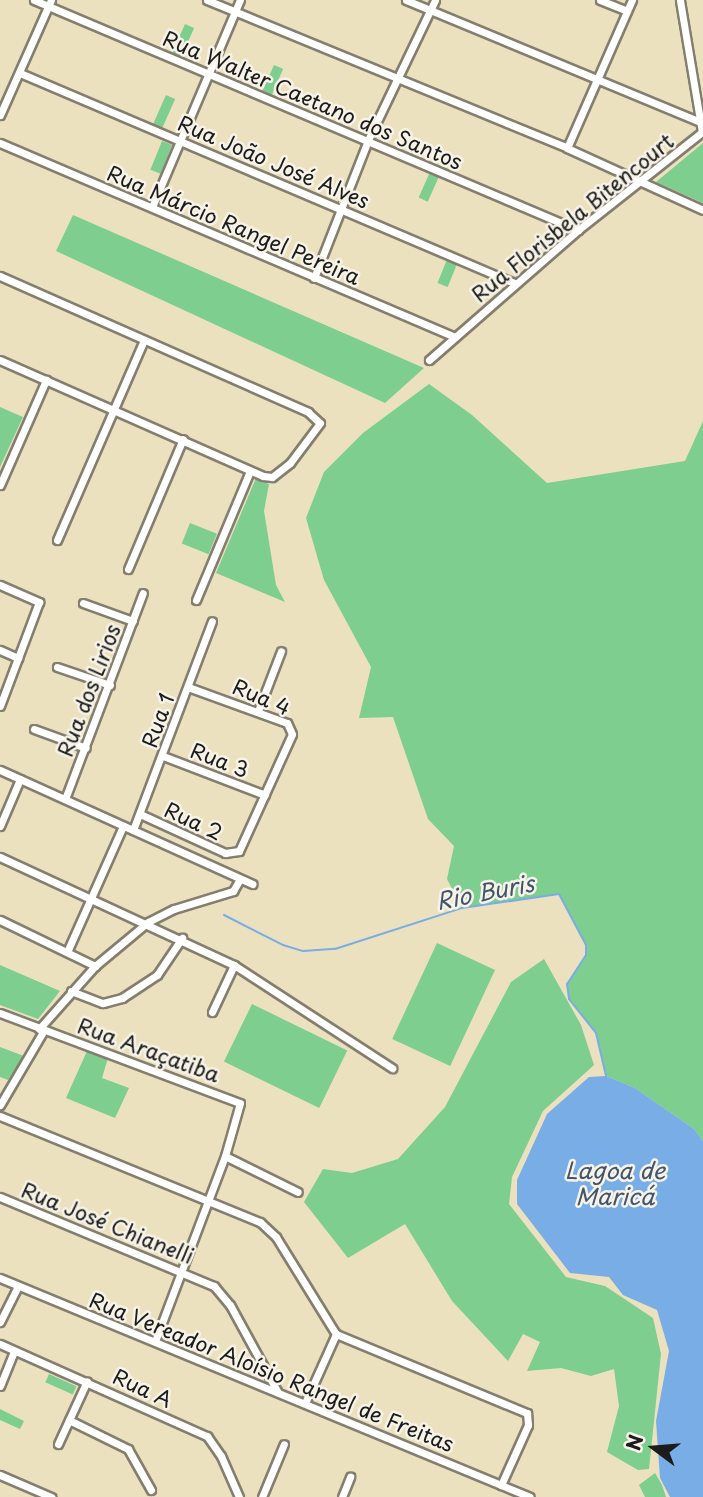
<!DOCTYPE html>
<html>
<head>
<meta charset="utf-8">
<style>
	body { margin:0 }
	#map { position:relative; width:703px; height:1497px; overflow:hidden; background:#ebe1bf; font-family:"Playpen Sans",sans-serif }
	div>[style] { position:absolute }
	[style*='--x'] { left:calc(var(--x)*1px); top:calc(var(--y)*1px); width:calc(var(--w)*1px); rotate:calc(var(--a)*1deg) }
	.green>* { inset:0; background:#7dce8f; transform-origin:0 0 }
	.water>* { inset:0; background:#78ade5 }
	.stream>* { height:2px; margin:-1px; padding:0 1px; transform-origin:1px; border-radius:1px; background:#78ade5 }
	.roads { filter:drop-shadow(2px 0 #847e6e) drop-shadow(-2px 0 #847e6e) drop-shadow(0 2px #847e6e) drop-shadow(0 -2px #847e6e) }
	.street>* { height:7px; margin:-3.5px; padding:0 3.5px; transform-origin:3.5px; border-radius:3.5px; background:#fff }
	span { translate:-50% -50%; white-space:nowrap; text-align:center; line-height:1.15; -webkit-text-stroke:5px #f7f3e8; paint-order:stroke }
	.street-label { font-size:21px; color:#1c1c1c }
	.water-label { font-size:23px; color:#41566c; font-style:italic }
	.north { position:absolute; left:619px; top:1413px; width:70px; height:70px; -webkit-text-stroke:5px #f7f3e8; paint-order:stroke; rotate:286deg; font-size:19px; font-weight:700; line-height:28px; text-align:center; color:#1c1c1c }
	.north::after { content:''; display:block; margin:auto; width:24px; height:32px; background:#1c1c1c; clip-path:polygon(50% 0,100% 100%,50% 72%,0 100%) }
</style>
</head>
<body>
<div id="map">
	<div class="green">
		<div style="left:185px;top:24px;width:10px;height:33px;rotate:24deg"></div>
		<div style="left:274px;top:65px;width:10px;height:28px;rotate:24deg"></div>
		<div style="left:166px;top:95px;width:10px;height:33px;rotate:24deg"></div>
		<div style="left:162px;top:141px;width:11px;height:31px;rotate:22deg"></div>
		<div style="clip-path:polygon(703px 143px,703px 203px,656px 182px)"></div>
		<div style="left:430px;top:172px;width:10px;height:28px;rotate:24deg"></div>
		<div style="clip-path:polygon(73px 215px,424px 368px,385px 403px,56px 251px)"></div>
		<div style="left:448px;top:257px;width:11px;height:28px;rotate:22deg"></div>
		<div style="clip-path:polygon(429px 384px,472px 415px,547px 483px,685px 461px,703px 421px,703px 1141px,694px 1129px,635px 1088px,606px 1076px,596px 1033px,569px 999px,567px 984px,586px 955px,586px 945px,559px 894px,462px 908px,447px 879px,454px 846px,428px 819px,393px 717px,359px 718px,371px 667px,324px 580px,306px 518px,324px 472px,363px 433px)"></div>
		<div style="clip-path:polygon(0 407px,23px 417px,0 467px)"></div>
		<div style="clip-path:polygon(256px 478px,269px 484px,264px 511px,276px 585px,285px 602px,216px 573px)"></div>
		<div style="left:190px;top:523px;width:29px;height:22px;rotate:22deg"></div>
		<div style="left:437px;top:943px;width:64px;height:106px;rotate:25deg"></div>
		<div style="clip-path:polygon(544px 959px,581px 1025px,594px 1065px,543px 1111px,512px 1177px,509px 1204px,566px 1277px,605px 1286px,653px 1318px,661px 1354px,649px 1469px,638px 1470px,607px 1452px,619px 1406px,614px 1369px,591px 1376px,561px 1368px,527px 1371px,540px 1342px,523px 1334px,508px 1361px,452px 1301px,405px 1224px,348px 1258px,304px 1202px,323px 1169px,352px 1173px,398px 1159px,445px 1107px,511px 982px)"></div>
		<div style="clip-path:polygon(0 965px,60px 991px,38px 1019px,0 1005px)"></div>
		<div style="left:252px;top:1004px;width:106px;height:64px;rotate:26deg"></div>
		<div style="clip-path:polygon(0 1047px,24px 1056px,8px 1080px,0 1077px)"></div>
		<div style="clip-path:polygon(87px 1051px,108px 1058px,102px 1078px,129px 1088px,115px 1118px,66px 1098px)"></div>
		<div style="left:49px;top:1374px;width:30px;height:9px;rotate:24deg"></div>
		<div style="clip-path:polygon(0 1409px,24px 1421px,20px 1429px,0 1420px)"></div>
		<div style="clip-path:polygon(655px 1473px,662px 1485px,666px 1497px,645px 1497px,639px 1485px)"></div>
	</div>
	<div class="water">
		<div style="clip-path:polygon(606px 1076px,635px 1088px,694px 1129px,703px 1141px,703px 1497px,670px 1497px,660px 1478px,656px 1421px,669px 1351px,657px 1310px,623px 1295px,609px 1277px,570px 1273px,517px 1204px,517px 1180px,547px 1114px,589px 1077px)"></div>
	</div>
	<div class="stream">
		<div style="--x:224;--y:915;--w:66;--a:27"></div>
		<div style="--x:283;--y:945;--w:21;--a:17"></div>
		<div style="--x:303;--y:951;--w:32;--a:-4"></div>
		<div style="--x:335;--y:949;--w:133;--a:-17.9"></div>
		<div style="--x:462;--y:908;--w:98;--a:-8.2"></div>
		<div style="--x:559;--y:894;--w:58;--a:62.1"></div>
		<div style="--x:586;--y:945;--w:10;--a:90"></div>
		<div style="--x:586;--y:955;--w:35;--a:123"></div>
		<div style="--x:567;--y:984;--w:15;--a:82"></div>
		<div style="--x:569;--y:999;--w:43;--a:51.5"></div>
		<div style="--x:596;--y:1033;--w:44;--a:76.9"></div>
	</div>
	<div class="roads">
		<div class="street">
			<div style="--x:34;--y:0;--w:591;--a:22.92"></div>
			<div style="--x:207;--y:0;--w:389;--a:22.3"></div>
			<div style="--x:567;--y:148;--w:149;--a:24.5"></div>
			<div style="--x:406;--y:0;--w:316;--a:22.5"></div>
			<div style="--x:600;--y:0;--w:29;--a:22"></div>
			<div style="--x:20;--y:73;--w:537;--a:23.03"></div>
			<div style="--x:0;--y:115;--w:126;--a:-66.1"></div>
			<div style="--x:0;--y:143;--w:494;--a:23.1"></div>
			<div style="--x:567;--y:148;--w:162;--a:-66.3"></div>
			<div style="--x:152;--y:207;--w:225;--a:-67"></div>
			<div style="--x:0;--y:276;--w:337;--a:23.8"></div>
			<div style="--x:308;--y:412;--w:16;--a:43"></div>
			<div style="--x:320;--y:423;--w:50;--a:126.9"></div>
			<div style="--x:290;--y:463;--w:23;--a:142"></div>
			<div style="--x:272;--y:477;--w:9;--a:-174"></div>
			<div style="--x:263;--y:476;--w:287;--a:-156.2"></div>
			<div style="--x:314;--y:278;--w:148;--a:-68.6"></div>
			<div style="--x:368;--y:140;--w:155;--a:-64.4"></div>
			<div style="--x:429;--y:360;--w:198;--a:-41.1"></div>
			<div style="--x:578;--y:230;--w:158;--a:-38.3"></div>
			<div style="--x:702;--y:132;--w:134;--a:-99.5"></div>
			<div style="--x:0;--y:485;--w:115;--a:-66.3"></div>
			<div style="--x:57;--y:540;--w:218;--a:-66.5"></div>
			<div style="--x:128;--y:569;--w:141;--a:-67.1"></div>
			<div style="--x:0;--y:585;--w:43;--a:23.6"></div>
			<div style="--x:39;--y:602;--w:111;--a:110.6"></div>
			<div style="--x:196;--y:600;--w:140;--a:-67.3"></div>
			<div style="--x:83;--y:603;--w:53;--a:19.8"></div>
			<div style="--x:0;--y:650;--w:20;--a:24"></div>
			<div style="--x:57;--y:667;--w:56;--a:18.8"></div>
			<div style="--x:258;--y:711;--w:64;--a:-69"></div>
			<div style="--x:34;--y:729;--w:55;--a:20.1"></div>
			<div style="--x:163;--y:756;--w:109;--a:20.9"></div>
			<div style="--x:0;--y:770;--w:277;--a:24.3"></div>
			<div style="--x:65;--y:799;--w:220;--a:-69.3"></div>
			<div style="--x:140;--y:814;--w:94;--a:24.6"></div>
			<div style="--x:225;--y:853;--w:14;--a:-8"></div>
			<div style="--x:239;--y:851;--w:128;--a:-65.6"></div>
			<div style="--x:292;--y:734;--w:12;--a:-114"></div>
			<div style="--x:287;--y:723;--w:105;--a:-160"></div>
			<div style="--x:0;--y:826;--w:51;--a:-66.9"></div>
			<div style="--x:133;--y:830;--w:223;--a:-69.3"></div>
			<div style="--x:0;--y:857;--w:258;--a:24.8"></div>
			<div style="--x:234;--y:965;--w:189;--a:33.1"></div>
			<div style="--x:0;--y:920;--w:106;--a:25.8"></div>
			<div style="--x:67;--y:952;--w:138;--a:-66"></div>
			<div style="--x:71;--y:991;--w:34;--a:21"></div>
			<div style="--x:103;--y:1003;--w:20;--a:-15"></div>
			<div style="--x:122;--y:998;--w:42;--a:-33.3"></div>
			<div style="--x:157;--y:975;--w:45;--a:-56"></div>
			<div style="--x:212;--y:1012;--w:52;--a:-64.9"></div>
			<div style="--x:0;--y:1013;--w:256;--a:20.6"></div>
			<div style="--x:240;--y:1103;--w:55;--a:105.8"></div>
			<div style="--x:225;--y:1156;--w:198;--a:110.7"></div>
			<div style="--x:39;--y:1029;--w:84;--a:-48.4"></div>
			<div style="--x:95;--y:966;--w:69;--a:-39.7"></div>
			<div style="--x:148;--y:922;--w:29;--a:-27"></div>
			<div style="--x:174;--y:909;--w:62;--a:-17"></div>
			<div style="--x:233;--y:891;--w:14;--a:-60"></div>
			<div style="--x:0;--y:1105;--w:87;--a:-59.6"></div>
			<div style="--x:0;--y:1116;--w:281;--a:22.2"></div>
			<div style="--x:260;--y:1222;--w:22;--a:43"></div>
			<div style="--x:276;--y:1237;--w:114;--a:58.3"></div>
			<div style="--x:336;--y:1334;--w:207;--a:22.5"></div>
			<div style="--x:527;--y:1413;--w:12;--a:85"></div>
			<div style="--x:528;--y:1425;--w:66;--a:114.2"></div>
			<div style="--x:225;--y:1156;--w:81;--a:26.3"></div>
			<div style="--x:0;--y:1197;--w:232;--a:22.6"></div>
			<div style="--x:214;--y:1286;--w:25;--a:50"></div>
			<div style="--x:230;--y:1305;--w:98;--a:61.3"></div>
			<div style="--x:0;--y:1278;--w:573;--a:22.45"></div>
			<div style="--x:0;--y:1322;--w:40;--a:-63.4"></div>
			<div style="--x:0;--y:1344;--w:227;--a:24"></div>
			<div style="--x:207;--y:1436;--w:24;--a:55"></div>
			<div style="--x:221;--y:1456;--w:45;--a:66.3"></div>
			<div style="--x:0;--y:1386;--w:38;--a:-68"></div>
			<div style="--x:305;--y:1403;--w:76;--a:-65.8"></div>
			<div style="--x:69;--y:1420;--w:66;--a:26.2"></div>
			<div style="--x:128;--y:1449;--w:47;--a:60.7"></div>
			<div style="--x:58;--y:1444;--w:69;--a:-65.3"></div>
			<div style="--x:0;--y:1475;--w:56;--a:23.3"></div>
			<div style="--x:262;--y:1497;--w:57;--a:-67.5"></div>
			<div style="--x:342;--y:1497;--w:22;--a:-68"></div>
		</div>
	</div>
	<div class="street-label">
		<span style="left:313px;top:99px;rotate:23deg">Rua Walter Caetano dos Santos</span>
		<span style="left:274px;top:161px;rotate:23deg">Rua João José Alves</span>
		<span style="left:572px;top:217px;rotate:-39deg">Rua Florisbela Bitencourt</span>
		<span style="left:234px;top:224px;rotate:23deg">Rua Márcio Rangel Pereira</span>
		<span style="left:88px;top:690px;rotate:-69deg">Rua dos Lirios</span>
		<span style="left:262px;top:696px;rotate:23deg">Rua 4</span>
		<span style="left:157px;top:720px;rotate:-70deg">Rua 1</span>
		<span style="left:220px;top:759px;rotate:21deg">Rua 3</span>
		<span style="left:194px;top:820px;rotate:25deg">Rua 2</span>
		<span style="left:149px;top:1049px;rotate:20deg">Rua Araçatiba</span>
		<span style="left:108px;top:1222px;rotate:22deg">Rua José Chianelli</span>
		<span style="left:272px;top:1371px;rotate:22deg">Rua Vereador Aloísio Rangel de Freitas</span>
		<span style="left:143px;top:1387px;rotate:25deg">Rua A</span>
	</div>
	<div class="water-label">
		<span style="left:485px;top:892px;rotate:-11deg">Rio Buris</span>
		<span style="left:615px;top:1183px">Lagoa de<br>Maricá</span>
	</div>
	<div class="north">N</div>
</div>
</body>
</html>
